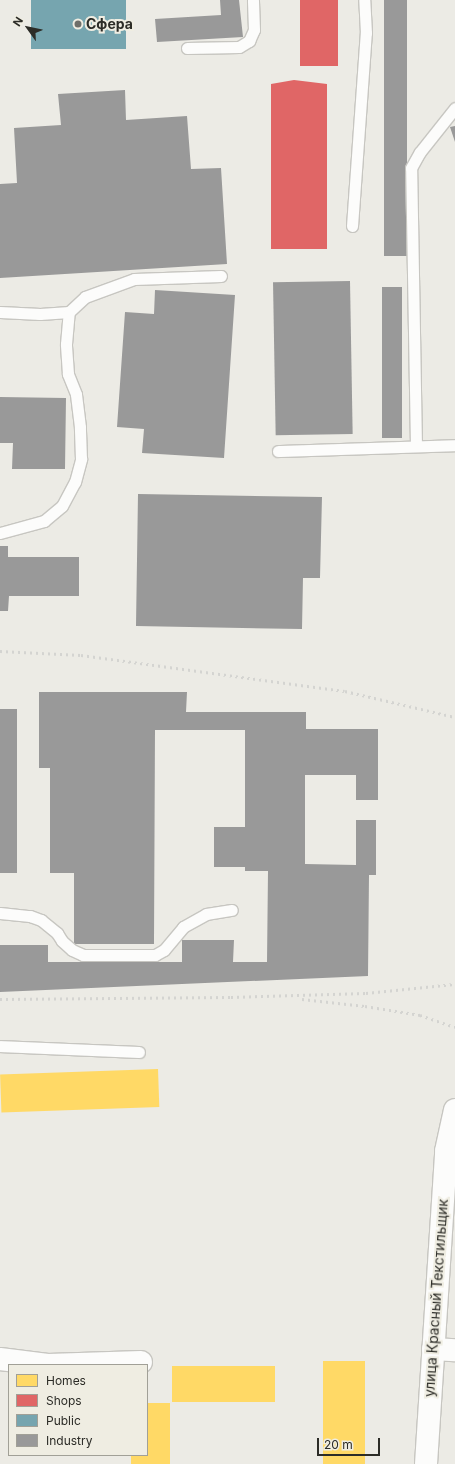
<!DOCTYPE html>
<html>
<head>
<meta charset="utf-8">
<style>
	body { margin:0 }
	#map { position:relative; width:455px; height:1464px; overflow:hidden; background:#ecebe5; font-family:Inter,sans-serif }
	div>[style] { position:absolute }
	[style*='--x'] { left:calc(var(--x)*1px); top:calc(var(--y)*1px); width:calc(var(--w)*1px); rotate:calc(var(--a)*1deg) }
	.homes>* { inset:0; background:#ffd966; transform-origin:0 0 }
	.shops>* { inset:0; background:#e06666; transform-origin:0 0 }
	.public>* { inset:0; background:#76a5af; transform-origin:0 0 }
	.industry>* { inset:0; background:#999; transform-origin:0 0 }
	.roads { filter:drop-shadow(1px 0 #c7c6c1) drop-shadow(-1px 0 #c7c6c1) drop-shadow(0 1px #c7c6c1) drop-shadow(0 -1px #c7c6c1) }
	.lane>* { height:11px; margin:-5.5px; padding:0 5.5px; transform-origin:5.5px; border-radius:5.5px; background:#fcfcfb }
	.street>* { height:22px; margin:-11px; padding:0 11px; transform-origin:11px; border-radius:11px; background:#fcfcfb }
	.rail>* { height:3px; margin-top:-1.5px; transform-origin:0; background:repeating-linear-gradient(90deg,#d4d4d1 0 2px,transparent 0 6px) }
	.dots>* { width:11px; height:11px; translate:-50% -50%; box-sizing:border-box; border:2px solid #efede2; border-radius:50% }
	span { translate:-50% -50%; white-space:nowrap; text-align:center; line-height:1.15; -webkit-text-stroke:4px #efede2; paint-order:stroke }
	.poi-label { font-size:14px; color:#2c2c27; font-weight:700 }
	.left { translate:0 -50%; text-align:left }
	.street-label { font-size:14px; color:#2c2c27 }
	.legend { position:absolute; left:8px; top:1364px; width:140px; height:92px; box-sizing:border-box; background:#efede2; border:1px solid #a1a097; margin:0; padding:5px 7px; list-style:none; font-size:12px; color:#2c2c27 }
	.legend li { display:flex; align-items:center; gap:8px; height:20px }
	.legend b { width:20px; border:1px solid #a1a097 }
	.north { position:absolute; left:8px; top:8px; width:40px; height:40px; -webkit-text-stroke:3px #efede2; paint-order:stroke; rotate:303deg; font-size:11px; font-weight:700; line-height:16px; text-align:center; color:#2c2c27 }
	.north::after { content:''; display:block; margin:auto; width:14px; height:18px; background:#2c2c27; clip-path:polygon(50% 0,100% 100%,50% 72%,0 100%) }
	.scale { position:absolute; left:317px; top:1438px; width:63px; height:18px; box-sizing:border-box; border:2px solid #2c2c27; border-top:0; padding-left:5px; font-size:12px; line-height:14px; white-space:nowrap; color:#2c2c27; -webkit-text-stroke:3px #efede2; paint-order:stroke }
</style>
</head>
<body>
<div id="map">
	<div class="homes">
		<div style="left:158px;top:1069px;width:38px;height:158px;rotate:88deg"></div>
		<div style="left:323px;top:1361px;width:42px;height:103px"></div>
		<div style="left:172px;top:1366px;width:103px;height:36px"></div>
		<div style="clip-path:polygon(147px 1403px,170px 1403px,170px 1464px,131px 1464px,131px 1455px,147px 1455px)"></div>
	</div>
	<div class="shops">
		<div style="left:300px;top:0;width:38px;height:66px"></div>
		<div style="clip-path:polygon(294px 80px,327px 84px,327px 249px,271px 249px,271px 84px)"></div>
	</div>
	<div class="public">
		<div style="left:31px;top:0;width:95px;height:49px"></div>
	</div>
	<div class="industry">
		<div style="clip-path:polygon(220px 0,239px 0,243px 37px,157px 42px,155px 19px,221px 15px)"></div>
		<div style="left:384px;top:0;width:23px;height:256px"></div>
		<div style="clip-path:polygon(125px 90px,126px 120px,187px 116px,191px 169px,221px 168px,227px 264px,0 278px,0 184px,17px 183px,14px 128px,61px 125px,58px 94px)"></div>
		<div style="clip-path:polygon(455px 126px,455px 142px,450px 127px)"></div>
		<div style="left:350px;top:281px;width:153px;height:77px;rotate:89deg"></div>
		<div style="left:382px;top:287px;width:20px;height:151px"></div>
		<div style="clip-path:polygon(155px 290px,235px 295px,224px 458px,142px 453px,144px 429px,117px 427px,125px 312px,154px 314px)"></div>
		<div style="clip-path:polygon(0 397px,66px 398px,65px 469px,12px 469px,13px 443px,0 443px)"></div>
		<div style="clip-path:polygon(138px 494px,322px 497px,320px 578px,303px 578px,302px 629px,136px 626px)"></div>
		<div style="clip-path:polygon(0 546px,8px 546px,8px 557px,79px 557px,79px 596px,9px 596px,8px 611px,0 611px)"></div>
		<div style="clip-path:polygon(39px 692px,187px 692px,186px 712px,306px 712px,306px 729px,378px 729px,378px 800px,356px 800px,356px 775px,305px 775px,305px 864px,356px 865px,356px 820px,376px 820px,376px 875px,369px 875px,368px 976px,0 992px,0 945px,48px 945px,48px 962px,182px 962px,182px 940px,234px 940px,233px 962px,267px 962px,268px 871px,245px 871px,245px 867px,214px 867px,214px 827px,245px 827px,245px 730px,155px 730px,154px 944px,74px 944px,74px 873px,50px 873px,50px 768px,39px 768px)"></div>
		<div style="left:0;top:709px;width:17px;height:164px"></div>
	</div>
	<div class="roads">
		<div class="lane">
			<div style="--x:187;--y:48;--w:52;--a:-1.1"></div>
			<div style="--x:239;--y:47;--w:12;--a:-31"></div>
			<div style="--x:249;--y:41;--w:12;--a:-66"></div>
			<div style="--x:254;--y:30;--w:30;--a:-92"></div>
			<div style="--x:352;--y:226;--w:194;--a:-85.9"></div>
			<div style="--x:366;--y:33;--w:33;--a:-93"></div>
			<div style="--x:0;--y:312;--w:40;--a:2.9"></div>
			<div style="--x:40;--y:314;--w:29;--a:-4"></div>
			<div style="--x:416;--y:446;--w:278;--a:-91"></div>
			<div style="--x:411;--y:168;--w:18;--a:-61"></div>
			<div style="--x:420;--y:152;--w:56;--a:-51.5"></div>
			<div style="--x:278;--y:451;--w:177;--a:-1.9"></div>
			<div style="--x:0;--y:533;--w:46;--a:-15.3"></div>
			<div style="--x:44;--y:521;--w:23;--a:-40"></div>
			<div style="--x:62;--y:506;--w:27;--a:-62"></div>
			<div style="--x:75;--y:482;--w:24;--a:-75"></div>
			<div style="--x:81;--y:459;--w:32;--a:-92"></div>
			<div style="--x:80;--y:427;--w:33;--a:-97"></div>
			<div style="--x:76;--y:394;--w:22;--a:-112"></div>
			<div style="--x:68;--y:374;--w:30;--a:-94"></div>
			<div style="--x:66;--y:344;--w:32;--a:-85"></div>
			<div style="--x:69;--y:312;--w:22;--a:-43"></div>
			<div style="--x:85;--y:297;--w:52;--a:-20.2"></div>
			<div style="--x:134;--y:279;--w:87;--a:-2"></div>
			<div style="--x:0;--y:913;--w:30;--a:6"></div>
			<div style="--x:30;--y:916;--w:12;--a:20"></div>
			<div style="--x:41;--y:920;--w:21;--a:39"></div>
			<div style="--x:57;--y:933;--w:9;--a:58"></div>
			<div style="--x:62;--y:941;--w:13;--a:42"></div>
			<div style="--x:72;--y:950;--w:12;--a:24"></div>
			<div style="--x:83;--y:955;--w:72;--a:0"></div>
			<div style="--x:155;--y:955;--w:10;--a:-29"></div>
			<div style="--x:164;--y:950;--w:30;--a:-50"></div>
			<div style="--x:183;--y:927;--w:26;--a:-29"></div>
			<div style="--x:206;--y:914;--w:26;--a:-9"></div>
			<div style="--x:0;--y:1046;--w:139;--a:2.5"></div>
		</div>
		<div class="street">
			<div style="--x:433;--y:1349;--w:22;--a:3"></div>
			<div style="--x:0;--y:1359;--w:48;--a:7.1"></div>
			<div style="--x:48;--y:1365;--w:93;--a:-1.8"></div>
			<div style="--x:426;--y:1464;--w:314;--a:-86.3"></div>
			<div style="--x:446;--y:1151;--w:42;--a:-77.6"></div>
		</div>
	</div>
	<div class="rail">
		<div style="--x:0;--y:651;--w:81;--a:2.8"></div>
		<div style="--x:81;--y:655;--w:266;--a:7.8"></div>
		<div style="--x:345;--y:691;--w:113;--a:13.3"></div>
		<div style="--x:0;--y:999;--w:231;--a:-0.5"></div>
		<div style="--x:231;--y:997;--w:135;--a:-1.7"></div>
		<div style="--x:366;--y:993;--w:89;--a:-5.8"></div>
		<div style="--x:302;--y:999;--w:63;--a:6.3"></div>
		<div style="--x:365;--y:1006;--w:56;--a:9.3"></div>
		<div style="--x:420;--y:1015;--w:37;--a:19"></div>
	</div>
	<div class="dots">
		<div style="left:78px;top:24px;background:#6f6f6a"></div>
	</div>
	<div class="poi-label">
		<span class="left" style="left:86px;top:24px">Сфера</span>
	</div>
	<div class="street-label">
		<span style="left:436px;top:1298px;rotate:-86deg">улица Красный Текстильщик</span>
	</div>
	<ul class="legend">
	<li><b style="height:11px;background:#ffd966"></b>Homes</li>
	<li><b style="height:11px;background:#e06666"></b>Shops</li>
	<li><b style="height:11px;background:#76a5af"></b>Public</li>
	<li><b style="height:11px;background:#999"></b>Industry</li>
	</ul>
	<div class="north">N</div>
	<div class="scale">20 m</div>
</div>
</body>
</html>
